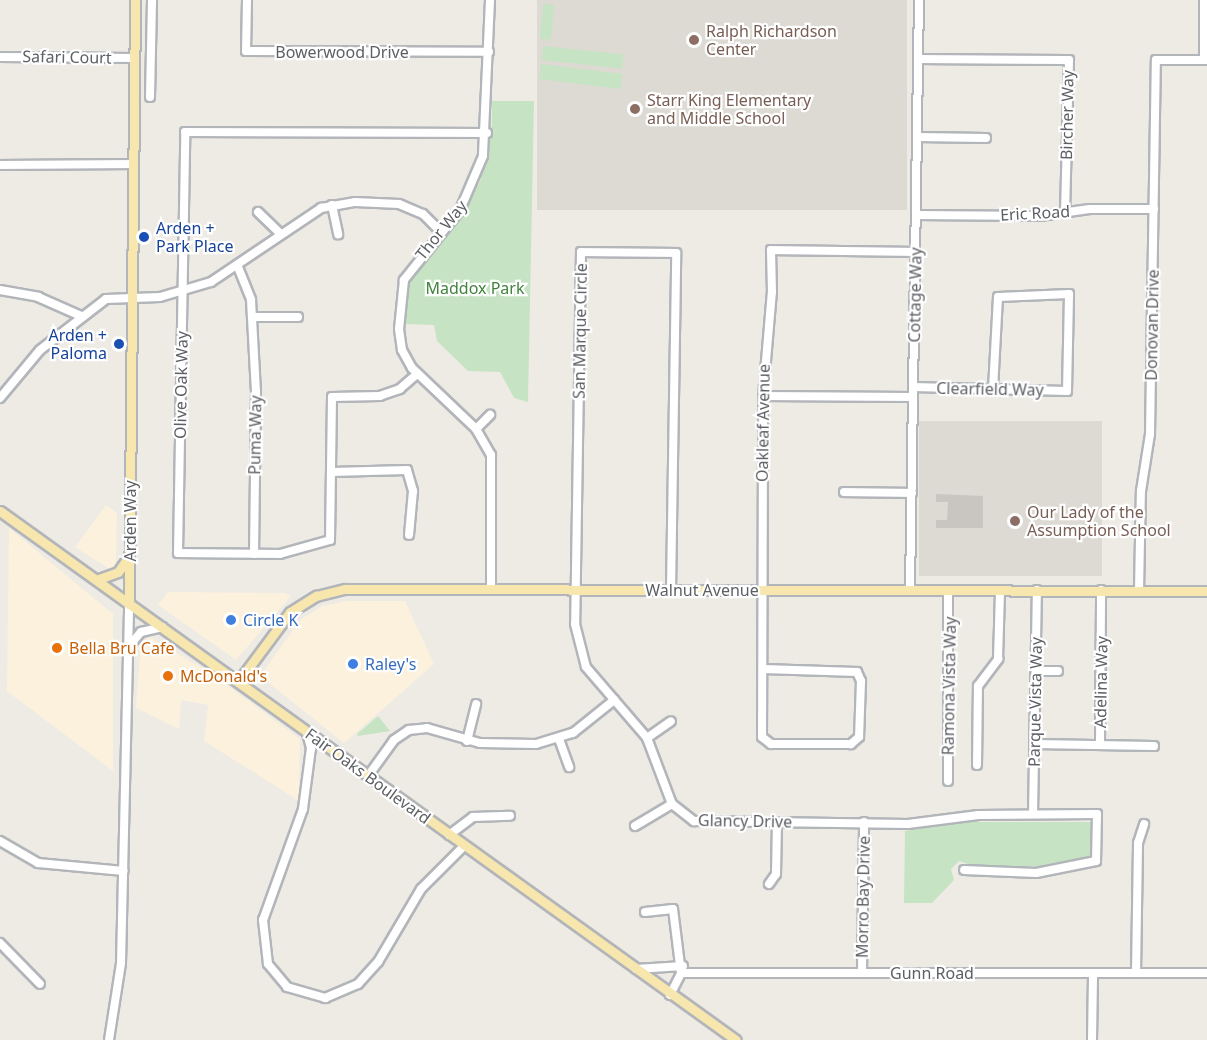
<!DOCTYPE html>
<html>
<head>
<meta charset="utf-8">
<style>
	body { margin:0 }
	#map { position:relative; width:1207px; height:1040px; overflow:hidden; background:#eeebe5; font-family:"Noto Sans",sans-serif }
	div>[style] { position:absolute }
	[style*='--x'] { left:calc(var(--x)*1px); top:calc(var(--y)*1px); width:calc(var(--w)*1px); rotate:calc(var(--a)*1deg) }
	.commercial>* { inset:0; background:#fbf1dc }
	.education>* { inset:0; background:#dddad3; transform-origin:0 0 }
	.green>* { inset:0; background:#c6e3c3; transform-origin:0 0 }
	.building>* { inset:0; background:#c9c6c2 }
	.roads { filter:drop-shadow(2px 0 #b2b5b9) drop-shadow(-2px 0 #b2b5b9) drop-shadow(0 2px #b2b5b9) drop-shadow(0 -2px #b2b5b9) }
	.minor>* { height:8px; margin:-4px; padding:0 4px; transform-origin:4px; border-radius:4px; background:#fff }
	.major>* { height:9px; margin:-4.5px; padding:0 4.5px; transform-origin:4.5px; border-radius:4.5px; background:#f8e6af }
	.dots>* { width:16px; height:16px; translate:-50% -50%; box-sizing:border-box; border:3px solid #fff; border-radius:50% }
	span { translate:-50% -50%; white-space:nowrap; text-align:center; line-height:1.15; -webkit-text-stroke:4.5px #fff; paint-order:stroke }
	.education-label { font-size:16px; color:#785e54 }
	.left { translate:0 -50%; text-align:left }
	.street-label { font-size:16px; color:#5d6064 }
	.transit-label { font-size:16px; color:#164399 }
	.right { translate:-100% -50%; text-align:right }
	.park-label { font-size:16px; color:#40833d }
	.shop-label { font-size:16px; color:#366cbe }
	.food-label { font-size:16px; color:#c56008 }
</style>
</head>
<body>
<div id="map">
	<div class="commercial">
		<div style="clip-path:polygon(106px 505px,117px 513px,116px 563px,111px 570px,75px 547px)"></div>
		<div style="clip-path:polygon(9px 528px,113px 614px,113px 771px,7px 691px)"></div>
		<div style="clip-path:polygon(168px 592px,285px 593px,291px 596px,236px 660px,158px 605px)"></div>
		<div style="clip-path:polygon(346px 601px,405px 601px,434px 664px,344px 743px,260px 676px,300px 620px,323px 606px)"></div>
		<div style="clip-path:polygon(150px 637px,212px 674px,300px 739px,299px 801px,204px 741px,208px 705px,181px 700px,179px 729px,136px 708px,141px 643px)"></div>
	</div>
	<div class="education">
		<div style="left:537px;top:0;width:370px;height:210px"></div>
		<div style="left:919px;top:421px;width:183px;height:155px"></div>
	</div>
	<div class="green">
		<div style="left:543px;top:4px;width:11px;height:35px;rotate:5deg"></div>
		<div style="left:543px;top:46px;width:81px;height:14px;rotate:6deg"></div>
		<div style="left:541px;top:64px;width:82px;height:15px;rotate:7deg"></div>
		<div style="clip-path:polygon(492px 101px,534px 101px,528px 402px,514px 398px,500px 372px,468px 371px,437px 341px,434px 325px,406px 324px,405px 293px,411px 276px,451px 230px,480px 182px,492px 127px)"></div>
		<div style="clip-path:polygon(378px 716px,390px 731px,358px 736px,357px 734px)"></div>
		<div style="clip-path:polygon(959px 822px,1091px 822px,1094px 849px,1092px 856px,1047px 866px,980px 868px,959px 861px,951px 869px,954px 880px,932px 903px,904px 903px,905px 831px)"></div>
	</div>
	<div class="building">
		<div style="clip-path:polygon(936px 494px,983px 496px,983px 528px,936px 528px,936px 520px,947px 520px,948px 502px,936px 502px)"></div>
	</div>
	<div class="roads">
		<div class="minor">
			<div style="--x:247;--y:0;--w:51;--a:91.1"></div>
			<div style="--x:246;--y:51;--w:243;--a:0.2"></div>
			<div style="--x:490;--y:0;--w:156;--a:92.6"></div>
			<div style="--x:483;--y:156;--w:59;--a:113.1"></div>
			<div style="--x:460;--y:210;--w:90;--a:128.7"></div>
			<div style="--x:404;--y:280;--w:49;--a:95.8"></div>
			<div style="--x:399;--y:329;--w:21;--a:82"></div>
			<div style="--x:402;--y:350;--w:21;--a:61"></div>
			<div style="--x:412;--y:368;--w:88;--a:43.6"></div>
			<div style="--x:476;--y:429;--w:30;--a:60"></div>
			<div style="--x:491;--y:455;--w:134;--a:90"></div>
			<div style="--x:0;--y:57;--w:134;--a:0.4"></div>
			<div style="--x:918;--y:59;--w:151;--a:0.4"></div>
			<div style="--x:1069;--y:60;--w:153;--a:91.5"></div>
			<div style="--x:1204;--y:60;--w:60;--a:-90"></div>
			<div style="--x:150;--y:97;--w:97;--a:-88.8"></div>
			<div style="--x:917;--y:137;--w:69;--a:0.8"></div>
			<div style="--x:0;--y:165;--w:133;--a:-0.4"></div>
			<div style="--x:332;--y:205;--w:30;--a:78"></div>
			<div style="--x:258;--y:212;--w:30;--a:44"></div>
			<div style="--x:916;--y:215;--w:124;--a:0.5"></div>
			<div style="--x:1040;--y:216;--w:50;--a:-8"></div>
			<div style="--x:1090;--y:209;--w:64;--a:0"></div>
			<div style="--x:238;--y:267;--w:35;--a:68"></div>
			<div style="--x:251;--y:300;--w:91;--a:86.9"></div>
			<div style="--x:256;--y:391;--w:163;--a:90.7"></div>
			<div style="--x:0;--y:290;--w:39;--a:10"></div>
			<div style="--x:38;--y:297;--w:47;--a:23.8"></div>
			<div style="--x:252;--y:317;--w:46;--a:0"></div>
			<div style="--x:417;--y:374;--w:23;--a:139"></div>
			<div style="--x:400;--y:389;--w:21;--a:161"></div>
			<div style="--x:380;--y:396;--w:48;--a:178.8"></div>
			<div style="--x:332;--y:397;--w:143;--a:90.8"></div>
			<div style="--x:330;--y:540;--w:52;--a:164.4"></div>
			<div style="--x:280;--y:554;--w:102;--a:-179.4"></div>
			<div style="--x:178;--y:553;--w:421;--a:-89"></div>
			<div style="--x:185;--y:132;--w:302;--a:0.2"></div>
			<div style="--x:913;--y:387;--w:154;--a:1.5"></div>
			<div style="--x:1067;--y:391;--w:97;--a:-88.8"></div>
			<div style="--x:1069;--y:294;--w:71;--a:177.6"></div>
			<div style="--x:998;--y:297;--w:92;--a:93.1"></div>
			<div style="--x:763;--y:396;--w:150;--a:0.4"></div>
			<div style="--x:0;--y:398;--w:62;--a:-50.2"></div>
			<div style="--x:40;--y:350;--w:83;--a:-37.7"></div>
			<div style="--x:106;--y:299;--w:54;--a:-2.1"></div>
			<div style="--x:160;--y:297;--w:53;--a:-16.4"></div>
			<div style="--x:211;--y:282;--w:133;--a:-33.9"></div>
			<div style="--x:321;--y:208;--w:35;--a:-10"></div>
			<div style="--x:355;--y:202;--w:44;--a:2.6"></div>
			<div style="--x:399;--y:204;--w:26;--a:23"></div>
			<div style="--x:423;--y:214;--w:25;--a:45"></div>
			<div style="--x:476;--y:429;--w:20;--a:-45"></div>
			<div style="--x:331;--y:472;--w:76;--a:-1.5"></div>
			<div style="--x:407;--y:470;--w:22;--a:74"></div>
			<div style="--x:413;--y:491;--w:44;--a:95.2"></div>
			<div style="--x:844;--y:492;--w:68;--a:0.8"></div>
			<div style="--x:671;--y:589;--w:336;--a:-89.1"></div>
			<div style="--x:676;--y:253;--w:95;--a:-179.4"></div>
			<div style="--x:581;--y:252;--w:372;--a:90.9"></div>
			<div style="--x:575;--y:624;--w:44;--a:75.7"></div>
			<div style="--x:586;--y:667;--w:94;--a:49.3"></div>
			<div style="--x:647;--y:738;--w:71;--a:69.3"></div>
			<div style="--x:672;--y:804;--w:28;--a:38"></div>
			<div style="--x:694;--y:821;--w:214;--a:0.8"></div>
			<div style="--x:908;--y:824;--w:71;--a:-7.3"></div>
			<div style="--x:978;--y:815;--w:119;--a:-0.5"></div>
			<div style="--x:1097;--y:814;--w:47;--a:91.2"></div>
			<div style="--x:1096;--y:861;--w:61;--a:168.7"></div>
			<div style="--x:1036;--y:873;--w:72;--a:-177.6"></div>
			<div style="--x:910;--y:590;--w:590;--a:-89.13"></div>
			<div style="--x:1139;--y:591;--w:100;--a:-88.9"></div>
			<div style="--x:1141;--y:491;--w:58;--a:-81"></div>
			<div style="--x:1150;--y:434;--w:374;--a:-89.1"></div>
			<div style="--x:1156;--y:60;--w:51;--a:0"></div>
			<div style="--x:130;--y:645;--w:17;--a:-50"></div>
			<div style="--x:141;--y:632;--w:22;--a:-13"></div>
			<div style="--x:763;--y:669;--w:94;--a:1.8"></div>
			<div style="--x:857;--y:672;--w:10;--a:66"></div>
			<div style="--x:861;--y:681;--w:56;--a:92"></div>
			<div style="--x:859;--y:737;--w:11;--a:139"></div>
			<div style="--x:851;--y:744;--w:80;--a:180"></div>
			<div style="--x:771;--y:744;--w:11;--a:-142"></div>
			<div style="--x:762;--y:737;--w:341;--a:-89.8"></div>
			<div style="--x:763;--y:396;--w:104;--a:-85.1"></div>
			<div style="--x:772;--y:292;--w:42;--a:-91.4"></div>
			<div style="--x:771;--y:250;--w:144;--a:0.8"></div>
			<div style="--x:1036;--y:671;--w:22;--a:0"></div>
			<div style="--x:307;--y:733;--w:16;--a:75"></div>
			<div style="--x:311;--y:748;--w:62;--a:97.5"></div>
			<div style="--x:303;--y:809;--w:118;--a:109.8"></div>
			<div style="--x:263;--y:920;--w:44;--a:83.5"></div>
			<div style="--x:268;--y:964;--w:30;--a:50"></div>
			<div style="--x:287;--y:987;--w:40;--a:16"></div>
			<div style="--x:325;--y:998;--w:36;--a:-23"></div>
			<div style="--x:358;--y:984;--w:30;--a:-48"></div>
			<div style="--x:378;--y:962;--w:85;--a:-59.5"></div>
			<div style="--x:421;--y:889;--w:61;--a:-45"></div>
			<div style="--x:647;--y:738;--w:29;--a:-35"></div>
			<div style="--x:559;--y:739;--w:30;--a:70"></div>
			<div style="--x:467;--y:741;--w:38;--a:-76"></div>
			<div style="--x:1035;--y:744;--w:119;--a:1"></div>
			<div style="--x:1100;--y:745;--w:155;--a:-89.6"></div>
			<div style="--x:977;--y:765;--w:79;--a:-89.3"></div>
			<div style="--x:978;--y:686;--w:34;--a:-53"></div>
			<div style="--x:998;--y:659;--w:69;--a:-88.3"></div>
			<div style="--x:368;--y:776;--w:44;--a:-54.2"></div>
			<div style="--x:394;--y:740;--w:18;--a:-34"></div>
			<div style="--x:409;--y:730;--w:18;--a:-6"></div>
			<div style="--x:427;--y:728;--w:55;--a:15.8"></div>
			<div style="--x:480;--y:743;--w:56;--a:1"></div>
			<div style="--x:536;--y:744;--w:39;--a:-17"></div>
			<div style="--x:573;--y:733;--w:53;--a:-38.8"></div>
			<div style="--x:948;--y:781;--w:191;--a:-90"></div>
			<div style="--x:1033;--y:814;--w:224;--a:-89"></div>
			<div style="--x:635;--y:826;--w:43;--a:-30.7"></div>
			<div style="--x:449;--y:835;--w:30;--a:-37"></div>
			<div style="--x:473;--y:817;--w:37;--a:-2"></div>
			<div style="--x:0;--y:841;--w:44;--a:30.1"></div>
			<div style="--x:38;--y:863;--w:86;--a:5.3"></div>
			<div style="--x:769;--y:884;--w:12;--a:-55"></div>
			<div style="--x:776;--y:874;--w:51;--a:-88.9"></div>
			<div style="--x:645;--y:912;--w:28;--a:-6"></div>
			<div style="--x:673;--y:909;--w:64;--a:82.9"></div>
			<div style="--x:0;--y:943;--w:57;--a:45.7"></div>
			<div style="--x:636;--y:969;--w:47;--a:-3.7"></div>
			<div style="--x:862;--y:972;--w:150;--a:-89.2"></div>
			<div style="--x:1136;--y:973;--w:130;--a:-89.1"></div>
			<div style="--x:1138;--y:843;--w:20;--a:-72"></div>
			<div style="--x:670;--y:995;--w:25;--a:-63"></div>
			<div style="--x:681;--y:973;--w:526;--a:0"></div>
			<div style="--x:109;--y:1040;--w:78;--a:-81.1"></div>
			<div style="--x:121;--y:963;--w:359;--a:-88.7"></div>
			<div style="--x:1092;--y:1040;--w:67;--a:-89.1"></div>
		</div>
		<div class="major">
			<div style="--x:0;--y:511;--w:906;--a:35.71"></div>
			<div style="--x:96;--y:580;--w:23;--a:-20"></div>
			<div style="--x:118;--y:572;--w:19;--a:-55"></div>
			<div style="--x:129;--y:604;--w:604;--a:-89.43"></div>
			<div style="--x:238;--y:682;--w:87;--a:-53.4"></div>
			<div style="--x:290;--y:612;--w:31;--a:-32"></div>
			<div style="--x:316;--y:596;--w:30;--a:-14"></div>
			<div style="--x:345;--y:589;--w:862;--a:0.13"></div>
		</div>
	</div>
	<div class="dots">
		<div style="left:694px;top:40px;background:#8d6e63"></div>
		<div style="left:635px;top:109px;background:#8d6e63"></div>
		<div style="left:144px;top:237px;background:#1a4fb4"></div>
		<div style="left:119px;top:344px;background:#1a4fb4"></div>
		<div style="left:1015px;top:521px;background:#8d6e63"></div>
		<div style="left:231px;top:620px;background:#3f7fe0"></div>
		<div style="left:57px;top:648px;background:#e8710a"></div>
		<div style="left:353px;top:664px;background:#3f7fe0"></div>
		<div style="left:168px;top:676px;background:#e8710a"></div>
	</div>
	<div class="education-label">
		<span class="left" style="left:706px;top:40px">Ralph Richardson<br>Center</span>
		<span class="left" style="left:647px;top:109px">Starr King Elementary<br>and Middle School</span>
		<span class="left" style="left:1027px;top:521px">Our Lady of the<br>Assumption School</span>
	</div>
	<div class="street-label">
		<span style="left:342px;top:52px">Bowerwood Drive</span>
		<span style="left:67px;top:57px;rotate:1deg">Safari Court</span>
		<span style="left:1067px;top:115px;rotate:-89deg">Bircher Way</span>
		<span style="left:1035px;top:213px;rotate:-3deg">Eric Road</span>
		<span style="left:441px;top:230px;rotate:-51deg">Thor Way</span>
		<span style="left:915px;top:295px;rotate:-89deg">Cottage Way</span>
		<span style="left:1152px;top:325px;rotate:-89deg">Donovan Drive</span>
		<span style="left:580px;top:331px;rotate:-89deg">San Marque Circle</span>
		<span style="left:181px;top:385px;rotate:-89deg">Olive Oak Way</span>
		<span style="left:990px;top:389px;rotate:1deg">Clearfield Way</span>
		<span style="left:763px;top:423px;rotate:-89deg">Oakleaf Avenue</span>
		<span style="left:255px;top:435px;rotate:-89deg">Puma Way</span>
		<span style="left:130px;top:521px;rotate:-90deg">Arden Way</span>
		<span style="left:702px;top:590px">Walnut Avenue</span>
		<span style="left:1101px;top:682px;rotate:-89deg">Adelina Way</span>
		<span style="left:949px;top:686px;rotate:-89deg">Ramona Vista Way</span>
		<span style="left:1035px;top:702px;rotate:-89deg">Parque Vista Way</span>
		<span style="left:368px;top:776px;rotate:36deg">Fair Oaks Boulevard</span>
		<span style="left:745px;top:821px;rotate:1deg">Glancy Drive</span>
		<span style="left:863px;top:897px;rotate:-89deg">Morro Bay Drive</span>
		<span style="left:932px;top:973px">Gunn Road</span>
	</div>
	<div class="transit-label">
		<span class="left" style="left:156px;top:237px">Arden +<br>Park Place</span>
		<span class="right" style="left:107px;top:344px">Arden +<br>Paloma</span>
	</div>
	<div class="park-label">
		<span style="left:475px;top:288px">Maddox Park</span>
	</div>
	<div class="shop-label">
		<span class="left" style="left:243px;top:620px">Circle K</span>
		<span class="left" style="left:365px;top:664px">Raley's</span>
	</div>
	<div class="food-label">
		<span class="left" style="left:69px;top:648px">Bella Bru Cafe</span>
		<span class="left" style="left:180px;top:676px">McDonald's</span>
	</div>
</div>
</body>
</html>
